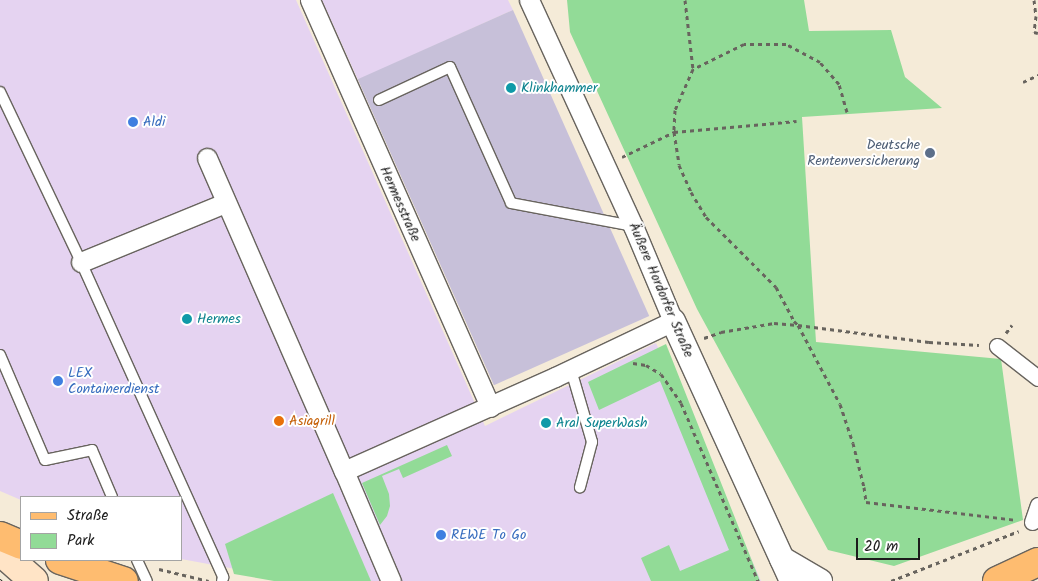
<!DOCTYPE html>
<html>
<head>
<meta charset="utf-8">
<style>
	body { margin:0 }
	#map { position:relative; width:1038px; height:581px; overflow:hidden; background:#f5ebd8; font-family:Kalam,sans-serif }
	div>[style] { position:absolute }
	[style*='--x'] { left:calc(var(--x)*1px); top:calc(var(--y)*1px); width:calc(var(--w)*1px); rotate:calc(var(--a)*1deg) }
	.built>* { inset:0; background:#e5d3f1 }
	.industrial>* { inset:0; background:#c7c0d9; transform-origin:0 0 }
	.green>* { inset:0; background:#92db97 }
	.path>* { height:3px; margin-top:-1.5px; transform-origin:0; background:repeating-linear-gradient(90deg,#68645e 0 4px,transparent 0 8px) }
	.roads { filter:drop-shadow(1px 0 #68645e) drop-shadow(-1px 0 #68645e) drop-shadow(0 1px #68645e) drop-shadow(0 -1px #68645e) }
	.service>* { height:10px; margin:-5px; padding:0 5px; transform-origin:5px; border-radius:5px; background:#fff }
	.pedestrian>* { height:15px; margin:-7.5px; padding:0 7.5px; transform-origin:7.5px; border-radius:7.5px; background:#fff }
	.minor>* { height:19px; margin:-9.5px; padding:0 9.5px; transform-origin:9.5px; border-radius:9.5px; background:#fff }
	.tertiary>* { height:24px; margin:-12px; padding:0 12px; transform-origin:12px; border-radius:12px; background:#fff }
	.secondary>* { height:28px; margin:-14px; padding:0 14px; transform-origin:14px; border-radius:14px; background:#ffe4c6 }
	.primary>* { height:28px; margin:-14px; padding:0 14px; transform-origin:14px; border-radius:14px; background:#febc70 }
	.tram>* { height:1px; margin:-0.5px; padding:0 0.5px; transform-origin:0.5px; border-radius:0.5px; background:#1c1c1c }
	.dots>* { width:14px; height:14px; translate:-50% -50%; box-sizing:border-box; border:2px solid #fff; border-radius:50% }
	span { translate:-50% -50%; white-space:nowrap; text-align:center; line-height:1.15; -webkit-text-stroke:4px #fff; paint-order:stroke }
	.culture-label { font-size:14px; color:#0d838f }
	.left { translate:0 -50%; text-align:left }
	.shop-label { font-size:14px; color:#366cbe }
	.service-label { font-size:14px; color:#4e5e75 }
	.right { translate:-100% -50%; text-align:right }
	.street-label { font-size:14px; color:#1c1c1c }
	.food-label { font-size:14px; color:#c56008 }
	.legend { position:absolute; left:20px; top:496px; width:162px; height:65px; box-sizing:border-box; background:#fff; border:1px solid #a4a4a4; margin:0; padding:6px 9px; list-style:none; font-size:15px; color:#1c1c1c }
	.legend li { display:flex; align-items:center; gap:10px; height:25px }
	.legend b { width:25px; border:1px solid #a4a4a4 }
	.scale { position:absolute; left:856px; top:538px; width:64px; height:22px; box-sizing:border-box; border:2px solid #1c1c1c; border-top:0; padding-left:6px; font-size:15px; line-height:18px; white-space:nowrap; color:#1c1c1c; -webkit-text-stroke:4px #fff; paint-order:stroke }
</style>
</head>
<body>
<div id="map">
	<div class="built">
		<div style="clip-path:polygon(0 0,296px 0,485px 426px,656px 343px,761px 581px,301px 581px,181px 559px,181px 497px,21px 497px,21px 500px,0 491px)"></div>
		<div style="clip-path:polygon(322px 0,508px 0,513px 10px,358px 80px)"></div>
	</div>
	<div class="industrial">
		<div style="left:513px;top:10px;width:335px;height:170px;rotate:66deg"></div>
	</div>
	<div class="green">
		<div style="clip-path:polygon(567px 0,804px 0,809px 31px,891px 30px,905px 77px,942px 108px,802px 117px,816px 342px,1001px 359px,1023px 520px,894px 566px,828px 550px,697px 309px,570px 32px)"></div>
		<div style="clip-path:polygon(666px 344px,760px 581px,651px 581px,641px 558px,669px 545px,680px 571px,729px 550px,660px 381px,599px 410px,588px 382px)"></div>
		<div style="clip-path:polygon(447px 445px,452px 456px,403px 478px,399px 469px,382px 476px,389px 494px,390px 506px,387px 516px,380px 525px,362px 483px)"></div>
		<div style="clip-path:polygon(333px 493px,371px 581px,274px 581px,234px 574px,225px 544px)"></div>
	</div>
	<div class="path">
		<div style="--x:685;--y:0;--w:69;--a:83.4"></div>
		<div style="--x:1034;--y:0;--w:16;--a:83"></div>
		<div style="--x:1036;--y:16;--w:16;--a:97"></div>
		<div style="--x:1034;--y:32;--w:4;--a:14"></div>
		<div style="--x:1023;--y:82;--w:17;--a:-25"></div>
		<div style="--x:847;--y:112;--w:29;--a:-106"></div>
		<div style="--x:839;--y:84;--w:29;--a:-131"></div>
		<div style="--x:820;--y:62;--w:38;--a:-152"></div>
		<div style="--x:786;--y:44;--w:42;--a:180"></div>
		<div style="--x:744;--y:44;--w:57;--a:153.9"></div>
		<div style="--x:693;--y:69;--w:45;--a:113.7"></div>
		<div style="--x:675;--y:110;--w:22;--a:93"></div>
		<div style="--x:674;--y:132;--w:33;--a:81"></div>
		<div style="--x:679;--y:165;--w:30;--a:66"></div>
		<div style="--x:691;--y:192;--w:29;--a:59"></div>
		<div style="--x:706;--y:217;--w:99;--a:45"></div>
		<div style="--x:776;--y:287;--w:38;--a:62"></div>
		<div style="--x:794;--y:321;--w:6;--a:45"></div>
		<div style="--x:798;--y:325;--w:132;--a:7.4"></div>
		<div style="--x:929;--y:342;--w:50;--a:3.4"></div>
		<div style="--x:622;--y:157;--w:58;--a:-25.7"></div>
		<div style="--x:674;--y:132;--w:123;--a:-5.1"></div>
		<div style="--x:1006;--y:333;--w:10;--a:-53"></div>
		<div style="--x:704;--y:338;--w:18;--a:-19"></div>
		<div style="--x:721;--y:332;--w:54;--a:-9.6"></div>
		<div style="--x:774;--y:323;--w:24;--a:5"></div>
		<div style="--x:798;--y:325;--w:89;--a:62"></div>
		<div style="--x:840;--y:404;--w:41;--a:71.6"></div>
		<div style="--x:853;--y:443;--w:45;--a:76"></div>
		<div style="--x:864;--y:487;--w:15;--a:82"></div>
		<div style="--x:866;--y:502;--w:151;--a:6.8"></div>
		<div style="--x:633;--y:363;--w:13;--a:9"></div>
		<div style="--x:646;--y:365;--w:17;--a:31"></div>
		<div style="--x:661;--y:374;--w:35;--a:55"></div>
		<div style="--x:681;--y:403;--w:194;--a:66.6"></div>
		<div style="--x:159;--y:569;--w:51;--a:13.5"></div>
		<div style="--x:891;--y:581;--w:137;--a:-21.3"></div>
	</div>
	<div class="roads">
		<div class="service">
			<div style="--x:0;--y:92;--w:188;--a:64.5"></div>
			<div style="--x:81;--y:262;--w:346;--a:65.7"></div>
			<div style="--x:223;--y:577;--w:4;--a:104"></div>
			<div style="--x:379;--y:100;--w:78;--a:-24.9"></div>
			<div style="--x:450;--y:67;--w:149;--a:65.8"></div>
			<div style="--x:511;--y:203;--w:124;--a:10.7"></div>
			<div style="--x:0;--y:355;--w:114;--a:66.8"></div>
			<div style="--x:45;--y:460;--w:48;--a:-12"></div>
			<div style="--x:92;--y:450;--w:51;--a:66.9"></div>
			<div style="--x:571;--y:370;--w:75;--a:73.7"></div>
			<div style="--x:592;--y:442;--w:47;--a:104.9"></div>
			<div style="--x:137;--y:560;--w:23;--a:65"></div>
		</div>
		<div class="pedestrian">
			<div style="--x:997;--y:346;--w:52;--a:38"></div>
			<div style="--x:1032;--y:522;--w:18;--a:-71"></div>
		</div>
		<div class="minor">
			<div style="--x:310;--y:0;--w:445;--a:66.1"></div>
			<div style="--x:207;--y:158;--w:342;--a:66.4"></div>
			<div style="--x:344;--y:471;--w:231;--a:-24"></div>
			<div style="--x:555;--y:377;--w:131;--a:-25.4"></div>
			<div style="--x:673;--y:321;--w:103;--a:-112.8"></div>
			<div style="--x:633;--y:226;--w:249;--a:-114.7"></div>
			<div style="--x:81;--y:262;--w:156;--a:-22.3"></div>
			<div style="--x:344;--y:471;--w:120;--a:66.9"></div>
		</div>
		<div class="tertiary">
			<div style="--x:673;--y:321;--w:286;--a:65.4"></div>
			<div style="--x:782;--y:559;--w:44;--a:30.1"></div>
		</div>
		<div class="secondary">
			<div style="--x:0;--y:551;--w:45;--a:41.4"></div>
		</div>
		<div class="primary">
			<div style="--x:0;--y:536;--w:23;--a:23"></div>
			<div style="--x:60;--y:560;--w:67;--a:18.2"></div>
			<div style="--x:997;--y:581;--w:45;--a:-24.9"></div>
		</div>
	</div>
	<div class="tram">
		<div style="--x:0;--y:579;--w:3;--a:45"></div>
	</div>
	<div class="dots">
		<div style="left:511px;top:88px;background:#0f9aa8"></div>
		<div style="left:133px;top:122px;background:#3f7fe0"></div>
		<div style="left:930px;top:153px;background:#5c6f8a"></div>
		<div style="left:187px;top:319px;background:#0f9aa8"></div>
		<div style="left:58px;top:381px;background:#3f7fe0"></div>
		<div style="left:279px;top:421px;background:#e8710a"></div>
		<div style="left:546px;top:423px;background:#0f9aa8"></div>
		<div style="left:441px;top:535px;background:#3f7fe0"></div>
	</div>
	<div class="culture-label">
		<span class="left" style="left:521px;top:88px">Klinkhammer</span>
		<span class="left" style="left:197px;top:319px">Hermes</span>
		<span class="left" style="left:556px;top:423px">Aral SuperWash</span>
	</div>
	<div class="shop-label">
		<span class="left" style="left:143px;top:122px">Aldi</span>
		<span class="left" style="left:68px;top:381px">LEX<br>Containerdienst</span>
		<span class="left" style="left:451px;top:535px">REWE To Go</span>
	</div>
	<div class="service-label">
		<span class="right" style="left:920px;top:153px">Deutsche<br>Rentenversicherung</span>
	</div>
	<div class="street-label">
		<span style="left:400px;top:204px;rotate:66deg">Hermesstraße</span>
		<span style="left:661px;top:290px;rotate:67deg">Äußere Hordorfer Straße</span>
	</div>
	<div class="food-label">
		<span class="left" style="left:289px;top:421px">Asiagrill</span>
	</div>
	<ul class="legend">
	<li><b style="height:6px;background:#febc70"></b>Straße</li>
	<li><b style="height:14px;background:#92db97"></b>Park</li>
	</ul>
	<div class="scale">20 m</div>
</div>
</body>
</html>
